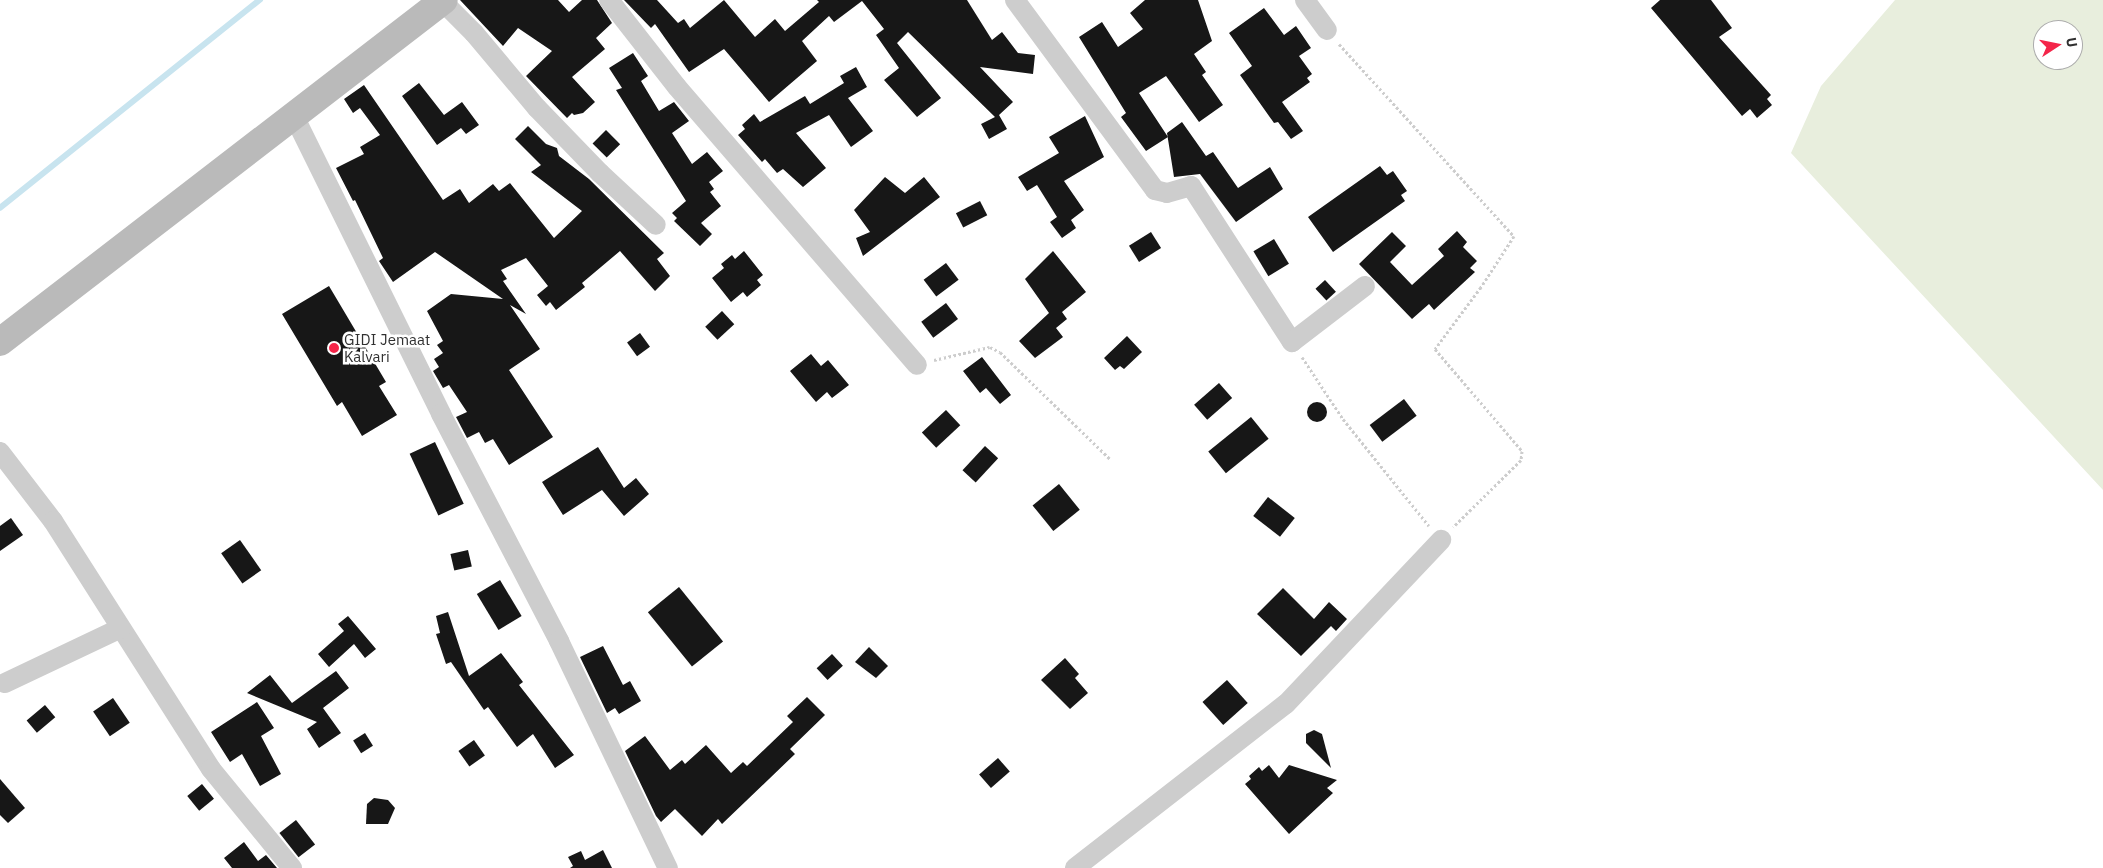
<!DOCTYPE html>
<html>
<head>
<meta charset="utf-8">
<style>
	body { margin:0 }
	#map { position:relative; width:2103px; height:868px; overflow:hidden; background:#fff; font-family:"IBM Plex Sans",sans-serif }
	div>[style] { position:absolute }
	[style*='--x'] { left:calc(var(--x)*1px); top:calc(var(--y)*1px); width:calc(var(--w)*1px); rotate:calc(var(--a)*1deg) }
	.green>* { inset:0; background:#e8eedd }
	.stream>* { height:5.5px; margin:-2.75px; padding:0 2.75px; transform-origin:2.75px; border-radius:2.75px; background:#c8e4ef }
	.building>* { inset:0; background:#171717; transform-origin:0 0 }
	.round { border-radius:50% }
	.path>* { height:3px; margin-top:-1.5px; transform-origin:0; background:repeating-linear-gradient(90deg,#cdcdcd 0 2.5px,transparent 0 5px) }
	.street>* { height:20px; margin:-10px; padding:0 10px; transform-origin:10px; border-radius:10px; background:#cdcdcd }
	.secondary>* { height:28px; margin:-14px; padding:0 14px; transform-origin:14px; border-radius:14px; background:#bababa }
	.dots>* { width:14px; height:14px; translate:-50% -50%; box-sizing:border-box; border:2px solid #fff; border-radius:50% }
	span { translate:-50% -50%; white-space:nowrap; text-align:center; line-height:1.15; -webkit-text-stroke:5px #fff; paint-order:stroke }
	.poi-label { font-size:15px; color:#303030 }
	.left { translate:0 -50%; text-align:left }
	.north { position:absolute; left:2033px; top:20px; width:50px; height:50px; box-sizing:border-box; background:#fff; border:1px solid #acacac; border-radius:50%; rotate:79deg; font-size:14px; font-weight:700; line-height:20px; text-align:center; color:#303030 }
	.north::after { content:''; display:block; margin:auto; width:18px; height:22px; background:#f42549; clip-path:polygon(50% 0,100% 100%,50% 72%,0 100%) }
</style>
</head>
<body>
<div id="map">
	<div class="green">
		<div style="clip-path:polygon(evenodd,1895px 0,2103px 0,2103px 490px,1791px 153px,1821px 86px,1895px 0,2043px 30px,2073px 30px,2073px 60px,2043px 60px,2043px 30px)"></div>
	</div>
	<div class="stream">
		<div style="--x:0;--y:208;--w:333;--a:-38.7"></div>
	</div>
	<div class="building">
		<div style="clip-path:polygon(460px 0,558px 0,569px 12px,582px 0,597px 0,612px 23px,596px 38px,605px 49px,572px 77px,595px 102px,583px 113px,574px 115px,572px 113px,567px 118px,526px 76px,552px 51px,518px 28px,503px 46px)"></div>
		<div style="clip-path:polygon(624px 0,657px 0,678px 23px,684px 19px,690px 28px,724px 0,755px 37px,775px 19px,785px 31px,819px 2px,817px 0,967px 0,992px 40px,1002px 32px,1018px 53px,1035px 55px,1033px 74px,980px 67px,1013px 102px,999px 115px,1007px 129px,989px 139px,981px 124px,995px 117px,908px 32px,897px 43px,941px 98px,917px 117px,884px 80px,899px 68px,876px 35px,884px 29px,862px 1px,834px 22px,829px 16px,802px 41px,817px 61px,769px 102px,724px 49px,689px 72px,655px 24px,651px 28px)"></div>
		<div style="clip-path:polygon(1145px 0,1198px 0,1212px 41px,1194px 54px,1206px 72px,1202px 75px,1223px 105px,1199px 122px,1166px 76px,1139px 93px,1168px 137px,1146px 151px,1121px 117px,1126px 113px,1079px 37px,1102px 22px,1118px 47px,1143px 29px,1130px 13px)"></div>
		<div style="clip-path:polygon(1660px 0,1711px 0,1732px 28px,1719px 37px,1771px 95px,1767px 99px,1772px 105px,1757px 118px,1750px 109px,1742px 116px,1651px 8px)"></div>
		<div style="clip-path:polygon(1264px 8px,1284px 35px,1296px 26px,1311px 48px,1299px 56px,1312px 74px,1307px 78px,1310px 82px,1282px 102px,1303px 131px,1291px 139px,1278px 122px,1274px 123px,1240px 75px,1252px 66px,1229px 33px)"></div>
		<div style="clip-path:polygon(633px 53px,648px 76px,641px 81px,659px 111px,674px 102px,689px 121px,672px 133px,692px 164px,707px 152px,723px 171px,709px 182px,714px 189px,710px 192px,721px 206px,701px 223px,712px 234px,700px 246px,674px 221px,677px 218px,672px 213px,686px 201px,616px 90px,622px 88px,609px 68px)"></div>
		<div style="clip-path:polygon(856px 67px,867px 87px,848px 98px,873px 131px,851px 147px,829px 115px,796px 133px,826px 168px,803px 187px,783px 169px,777px 173px,765px 159px,762px 162px,738px 135px,745px 129px,742px 125px,754px 114px,760px 122px,805px 96px,810px 104px,844px 83px,840px 76px)"></div>
		<div style="clip-path:polygon(419px 83px,444px 115px,462px 102px,479px 125px,466px 134px,461px 128px,437px 145px,402px 96px)"></div>
		<div style="clip-path:polygon(364px 85px,443px 200px,460px 189px,469px 203px,493px 184px,499px 191px,510px 183px,554px 238px,582px 211px,531px 172px,541px 165px,515px 139px,528px 126px,546px 144px,557px 148px,559px 156px,589px 179px,664px 253px,657px 259px,670px 276px,655px 291px,620px 251px,582px 283px,585px 287px,556px 310px,550px 302px,546px 306px,537px 295px,548px 286px,526px 258px,501px 270px,507px 279px,503px 281px,526px 314px,510px 305px,540px 349px,509px 370px,553px 437px,509px 465px,493px 439px,485px 443px,479px 432px,467px 438px,456px 417px,467px 412px,449px 385px,443px 388px,433px 371px,439px 367px,434px 359px,443px 353px,437px 345px,443px 341px,427px 311px,451px 294px,503px 299px,435px 252px,393px 282px,379px 261px,383px 258px,355px 200px,353px 201px,336px 168px,364px 154px,360px 147px,380px 135px,360px 108px,353px 113px,344px 99px)"></div>
		<div style="clip-path:polygon(1085px 116px,1104px 157px,1064px 181px,1084px 210px,1071px 220px,1076px 228px,1062px 238px,1050px 222px,1057px 217px,1037px 185px,1027px 191px,1018px 177px,1059px 153px,1049px 137px)"></div>
		<div style="clip-path:polygon(1182px 122px,1206px 156px,1213px 152px,1238px 188px,1270px 167px,1283px 189px,1236px 222px,1200px 174px,1174px 177px,1167px 133px)"></div>
		<div style="left:606px;top:130px;width:20px;height:19px;rotate:45deg"></div>
		<div style="clip-path:polygon(1380px 166px,1387px 175px,1393px 171px,1407px 191px,1401px 195px,1405px 201px,1333px 252px,1308px 217px)"></div>
		<div style="clip-path:polygon(885px 177px,905px 193px,924px 177px,940px 197px,863px 256px,856px 238px,870px 232px,854px 210px)"></div>
		<div style="left:980px;top:201px;width:16px;height:27px;rotate:63deg"></div>
		<div style="clip-path:polygon(1457px 231px,1467px 242px,1463px 247px,1477px 261px,1470px 268px,1475px 272px,1434px 310px,1429px 304px,1412px 319px,1359px 264px,1392px 232px,1406px 246px,1390px 262px,1412px 285px,1444px 256px,1438px 249px)"></div>
		<div style="left:1151px;top:232px;width:19px;height:26px;rotate:58deg"></div>
		<div style="left:1274px;top:239px;width:29px;height:24px;rotate:59deg"></div>
		<div style="clip-path:polygon(744px 251px,763px 275px,757px 280px,761px 285px,747px 297px,743px 292px,731px 302px,712px 278px,724px 268px,721px 264px,732px 255px,735px 259px)"></div>
		<div style="clip-path:polygon(1053px 251px,1086px 292px,1062px 312px,1067px 319px,1056px 328px,1063px 337px,1035px 358px,1019px 341px,1049px 313px,1025px 279px)"></div>
		<div style="left:946px;top:263px;width:21px;height:28px;rotate:53deg"></div>
		<div style="left:1325px;top:280px;width:16px;height:13px;rotate:47deg"></div>
		<div style="clip-path:polygon(329px 286px,386px 382px,379px 386px,397px 415px,362px 436px,342px 402px,337px 406px,282px 314px)"></div>
		<div style="left:946px;top:303px;width:20px;height:31px;rotate:53deg"></div>
		<div style="left:722px;top:311px;width:18px;height:23px;rotate:47deg"></div>
		<div style="left:640px;top:333px;width:17px;height:16px;rotate:54deg"></div>
		<div style="clip-path:polygon(1127px 336px,1142px 352px,1124px 369px,1120px 366px,1115px 370px,1104px 358px)"></div>
		<div style="clip-path:polygon(811px 354px,821px 366px,828px 360px,849px 385px,832px 398px,827px 392px,816px 402px,790px 371px)"></div>
		<div style="clip-path:polygon(982px 357px,1011px 395px,1000px 404px,986px 388px,980px 393px,963px 371px)"></div>
		<div style="left:1219px;top:383px;width:20px;height:33px;rotate:49deg"></div>
		<div style="left:1404px;top:399px;width:21px;height:43px;rotate:53deg"></div>
		<div class="round" style="left:1307px;top:402px;width:20px;height:20px"></div>
		<div style="left:946px;top:410px;width:21px;height:33px;rotate:47deg"></div>
		<div style="left:1251px;top:417px;width:28px;height:55px;rotate:51deg"></div>
		<div style="left:435px;top:442px;width:68px;height:28px;rotate:65deg"></div>
		<div style="left:985px;top:446px;width:18px;height:33px;rotate:43deg"></div>
		<div style="clip-path:polygon(598px 447px,624px 488px,636px 478px,649px 494px,624px 516px,602px 490px,563px 515px,542px 482px)"></div>
		<div style="left:1059px;top:484px;width:33px;height:34px;rotate:51deg"></div>
		<div style="left:1268px;top:497px;width:34px;height:24px;rotate:38deg"></div>
		<div style="clip-path:polygon(11px 518px,23px 535px,0 551px,0 526px)"></div>
		<div style="left:240px;top:540px;width:37px;height:23px;rotate:55deg"></div>
		<div style="left:468px;top:550px;width:17px;height:18px;rotate:77deg"></div>
		<div style="left:500px;top:580px;width:42px;height:27px;rotate:59deg"></div>
		<div style="left:679px;top:587px;width:70px;height:40px;rotate:51deg"></div>
		<div style="clip-path:polygon(1283px 588px,1314px 619px,1329px 602px,1347px 619px,1336px 631px,1331px 626px,1301px 656px,1257px 614px)"></div>
		<div style="clip-path:polygon(448px 612px,469px 676px,501px 653px,523px 682px,519px 685px,574px 755px,555px 768px,533px 734px,517px 747px,488px 707px,484px 710px,451px 662px,446px 664px,436px 634px,440px 633px,436px 616px)"></div>
		<div style="clip-path:polygon(348px 616px,376px 649px,365px 658px,354px 644px,329px 667px,318px 654px,344px 631px,338px 624px)"></div>
		<div style="clip-path:polygon(603px 646px,623px 685px,630px 681px,641px 701px,619px 714px,615px 708px,607px 713px,580px 657px)"></div>
		<div style="clip-path:polygon(869px 647px,888px 666px,876px 678px,855px 662px)"></div>
		<div style="left:832px;top:654px;width:16px;height:21px;rotate:47deg"></div>
		<div style="clip-path:polygon(1065px 658px,1079px 674px,1075px 678px,1088px 693px,1070px 709px,1041px 680px)"></div>
		<div style="clip-path:polygon(336px 671px,349px 688px,323px 708px,341px 733px,319px 748px,307px 729px,317px 722px,247px 693px,270px 675px,292px 703px)"></div>
		<div style="left:1227px;top:680px;width:31px;height:33px;rotate:48deg"></div>
		<div style="clip-path:polygon(807px 697px,825px 715px,790px 749px,795px 754px,722px 824px,718px 819px,702px 836px,675px 809px,661px 822px,656px 816px,625px 751px,645px 736px,670px 770px,682px 760px,685px 764px,706px 745px,731px 773px,743px 762px,747px 766px,793px 722px,787px 716px)"></div>
		<div style="left:113px;top:698px;width:30px;height:24px;rotate:56deg"></div>
		<div style="clip-path:polygon(257px 702px,274px 728px,261px 736px,281px 774px,260px 786px,242px 754px,230px 762px,211px 732px)"></div>
		<div style="left:45px;top:705px;width:16px;height:24px;rotate:50deg"></div>
		<div style="clip-path:polygon(1314px 730px,1322px 734px,1331px 768px,1306px 743px,1306px 734px)"></div>
		<div style="left:365px;top:733px;width:15px;height:14px;rotate:58deg"></div>
		<div style="left:474px;top:740px;width:19px;height:19px;rotate:55deg"></div>
		<div style="left:998px;top:758px;width:18px;height:25px;rotate:49deg"></div>
		<div style="clip-path:polygon(1269px 765px,1279px 778px,1289px 765px,1337px 780px,1327px 788px,1333px 793px,1289px 834px,1245px 784px,1251px 779px,1249px 776px,1259px 767px,1262px 771px)"></div>
		<div style="clip-path:polygon(0 779px,25px 808px,8px 823px,0 815px)"></div>
		<div style="left:202px;top:784px;width:19px;height:19px;rotate:51deg"></div>
		<div style="clip-path:polygon(374px 798px,388px 800px,395px 808px,388px 824px,366px 824px,367px 804px)"></div>
		<div style="left:296px;top:820px;width:31px;height:21px;rotate:52deg"></div>
		<div style="clip-path:polygon(244px 842px,258px 861px,266px 855px,277px 868px,232px 868px,224px 858px)"></div>
		<div style="clip-path:polygon(603px 850px,612px 868px,570px 868px,573px 866px,568px 857px,581px 851px,585px 860px)"></div>
	</div>
	<div class="path">
		<div style="--x:1339;--y:44;--w:260;--a:47.7"></div>
		<div style="--x:1514;--y:236;--w:61;--a:122.9"></div>
		<div style="--x:1481;--y:287;--w:77;--a:126.6"></div>
		<div style="--x:1435;--y:349;--w:134;--a:49.5"></div>
		<div style="--x:1522;--y:451;--w:9;--a:96"></div>
		<div style="--x:1521;--y:460;--w:95;--a:135.4"></div>
		<div style="--x:1302;--y:357;--w:74;--a:56.5"></div>
		<div style="--x:1343;--y:419;--w:137;--a:51.2"></div>
		<div style="--x:934;--y:360;--w:57;--a:-13.1"></div>
		<div style="--x:990;--y:347;--w:11;--a:27"></div>
		<div style="--x:1000;--y:352;--w:153;--a:44.2"></div>
	</div>
	<div class="street">
		<div style="--x:609;--y:0;--w:110;--a:52"></div>
		<div style="--x:677;--y:87;--w:367;--a:49.2"></div>
		<div style="--x:1015;--y:0;--w:236;--a:53.6"></div>
		<div style="--x:1155;--y:190;--w:12;--a:14"></div>
		<div style="--x:1167;--y:193;--w:25;--a:-16"></div>
		<div style="--x:1191;--y:186;--w:186;--a:57.1"></div>
		<div style="--x:1292;--y:342;--w:92;--a:-37.5"></div>
		<div style="--x:1305;--y:0;--w:37;--a:54"></div>
		<div style="--x:442;--y:1;--w:45;--a:45"></div>
		<div style="--x:474;--y:33;--w:98;--a:50"></div>
		<div style="--x:537;--y:108;--w:91;--a:45.9"></div>
		<div style="--x:600;--y:173;--w:76;--a:42.9"></div>
		<div style="--x:293;--y:114;--w:335;--a:63.7"></div>
		<div style="--x:441;--y:414;--w:256;--a:62.5"></div>
		<div style="--x:559;--y:641;--w:252;--a:64.4"></div>
		<div style="--x:0;--y:452;--w:87;--a:52.5"></div>
		<div style="--x:53;--y:521;--w:294;--a:57.5"></div>
		<div style="--x:211;--y:769;--w:128;--a:50.7"></div>
		<div style="--x:5;--y:683;--w:128;--a:-25.4"></div>
		<div style="--x:1075;--y:868;--w:267;--a:-37.9"></div>
		<div style="--x:1286;--y:704;--w:226;--a:-46.6"></div>
	</div>
	<div class="secondary">
		<div style="--x:0;--y:342;--w:560;--a:-37.61"></div>
	</div>
	<div class="dots">
		<div style="left:334px;top:348px;background:#f42549"></div>
	</div>
	<div class="poi-label">
		<span class="left" style="left:344px;top:348px">GIDI Jemaat<br>Kalvari</span>
	</div>
	<div class="north">U</div>
</div>
</body>
</html>
